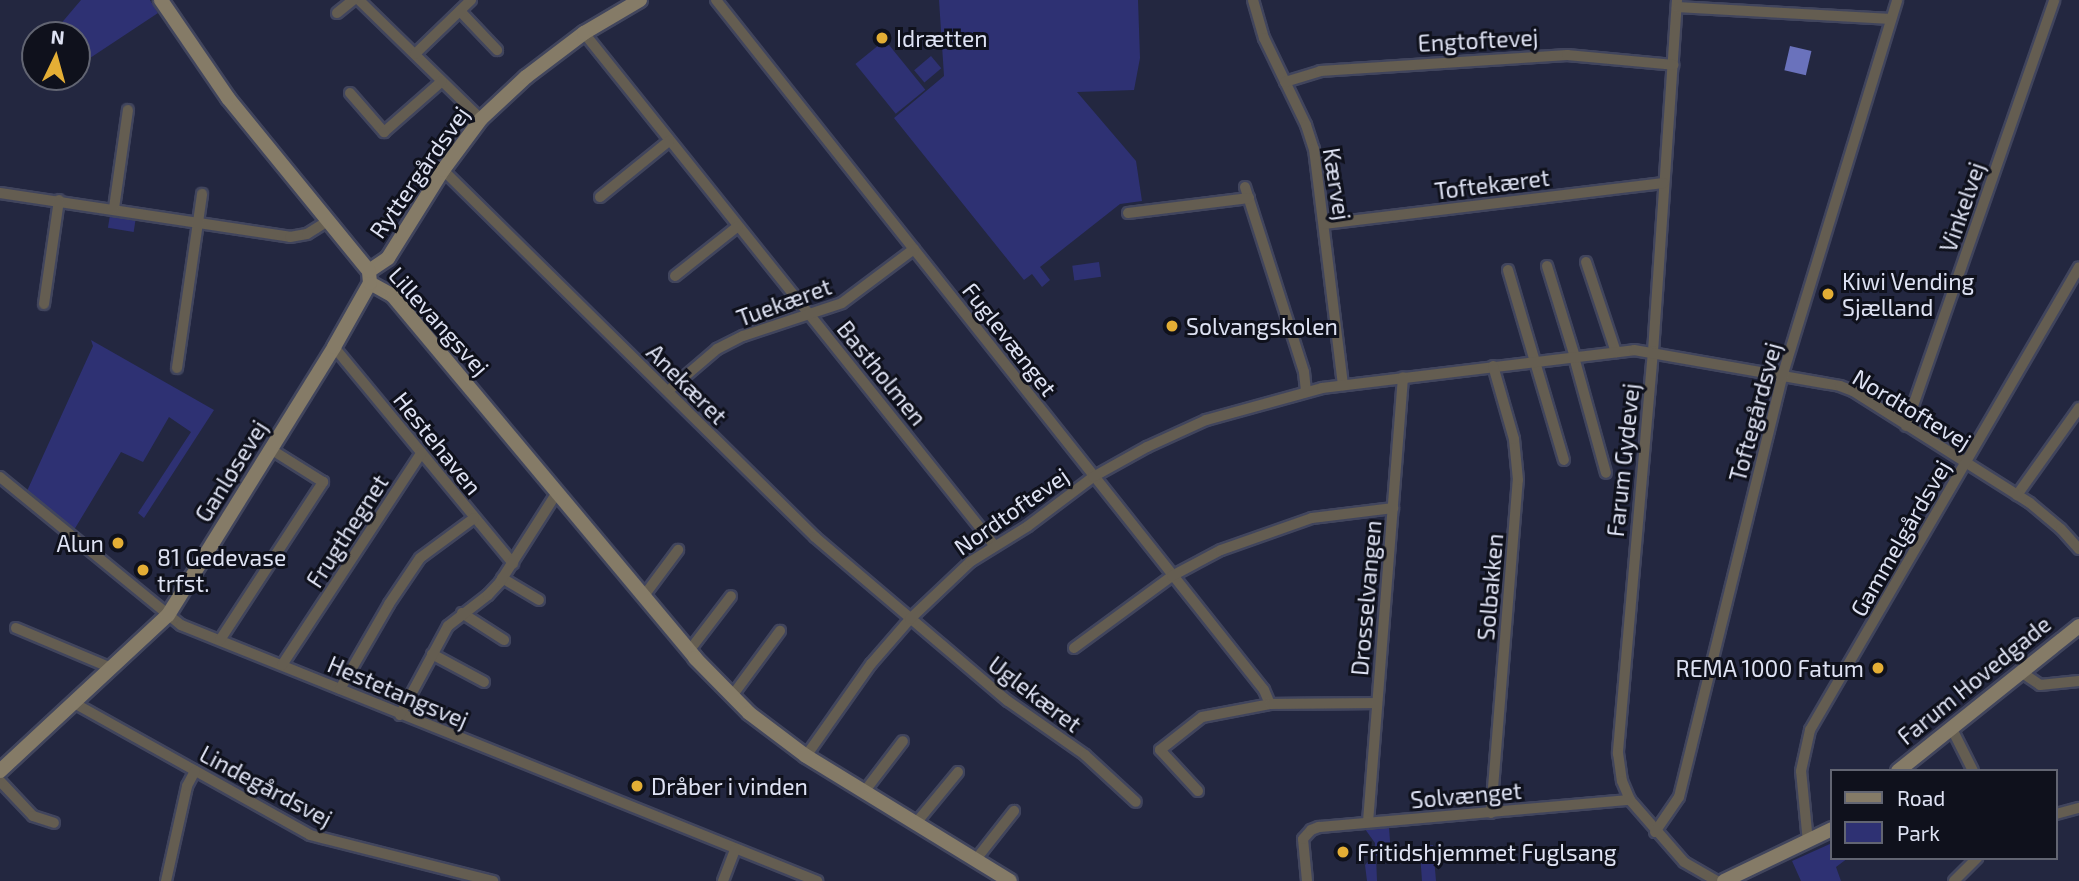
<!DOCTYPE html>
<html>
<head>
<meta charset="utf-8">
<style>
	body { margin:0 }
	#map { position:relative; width:2079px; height:881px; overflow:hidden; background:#232740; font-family:"Exo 2",sans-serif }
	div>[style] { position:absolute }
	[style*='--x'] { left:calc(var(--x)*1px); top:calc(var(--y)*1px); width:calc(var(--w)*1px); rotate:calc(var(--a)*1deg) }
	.green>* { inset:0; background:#2e3173; transform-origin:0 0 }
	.water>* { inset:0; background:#6a72bc; transform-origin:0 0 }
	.roads { filter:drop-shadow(2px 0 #41455d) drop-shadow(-2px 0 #41455d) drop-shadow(0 2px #41455d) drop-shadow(0 -2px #41455d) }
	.street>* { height:10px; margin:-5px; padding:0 5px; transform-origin:5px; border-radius:5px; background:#645d51 }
	.secondary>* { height:14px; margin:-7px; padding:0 7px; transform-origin:7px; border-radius:7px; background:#857b67 }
	.dots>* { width:19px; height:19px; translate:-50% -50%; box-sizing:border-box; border:4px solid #0f111c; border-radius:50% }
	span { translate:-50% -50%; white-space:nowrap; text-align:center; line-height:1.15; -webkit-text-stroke:6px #0f111c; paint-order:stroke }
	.poi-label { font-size:23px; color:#dee2f3 }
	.left { translate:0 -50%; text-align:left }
	.right { translate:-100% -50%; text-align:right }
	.street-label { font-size:23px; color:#dee2f3 }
	.legend { position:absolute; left:1830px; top:769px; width:228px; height:91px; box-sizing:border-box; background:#0f111c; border:2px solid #626572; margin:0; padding:9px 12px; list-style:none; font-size:21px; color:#dee2f3 }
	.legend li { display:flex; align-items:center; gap:14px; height:35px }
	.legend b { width:35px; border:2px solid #626572 }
	.north { position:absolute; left:21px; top:21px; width:70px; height:70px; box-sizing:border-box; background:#0f111c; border:2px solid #626572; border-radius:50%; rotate:5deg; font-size:19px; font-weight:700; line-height:28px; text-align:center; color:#dee2f3 }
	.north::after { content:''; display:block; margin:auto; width:24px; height:32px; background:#e4ae35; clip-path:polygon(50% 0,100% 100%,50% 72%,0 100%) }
</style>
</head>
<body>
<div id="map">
	<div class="green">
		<div style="clip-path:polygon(81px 0,150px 0,158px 13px,87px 60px,77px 53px,77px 35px,53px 33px)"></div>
		<div style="clip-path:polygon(939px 0,1138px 0,1140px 58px,1134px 90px,1077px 92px,1136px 161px,1142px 201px,1120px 204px,1040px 267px,1050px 280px,1042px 287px,1032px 274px,1024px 280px,894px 118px,944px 76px)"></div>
		<div style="left:885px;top:40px;width:64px;height:38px;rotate:51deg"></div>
		<div style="left:931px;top:56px;width:16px;height:22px;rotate:50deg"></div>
		<div style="left:110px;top:215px;width:26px;height:13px;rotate:9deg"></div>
		<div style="left:1099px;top:262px;width:15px;height:27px;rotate:82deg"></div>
		<div style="clip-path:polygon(91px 340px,214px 410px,144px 518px,138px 513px,191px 432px,169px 417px,143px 462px,121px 452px,74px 530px,27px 491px,93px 346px)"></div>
		<div style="clip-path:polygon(1389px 827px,1391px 855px,1376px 856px,1377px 881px,1367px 881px,1365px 865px,1374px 855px,1375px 843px,1365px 829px)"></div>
		<div style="clip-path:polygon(1832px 843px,1832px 858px,1848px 858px,1836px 867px,1841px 881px,1801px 881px,1792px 861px)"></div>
		<div style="clip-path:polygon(1433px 845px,1436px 881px,1422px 881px,1420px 853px,1395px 855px,1394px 849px)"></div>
	</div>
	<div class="water">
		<div style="left:1790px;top:46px;width:22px;height:25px;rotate:13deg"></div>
	</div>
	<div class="roads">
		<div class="street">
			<div style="--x:359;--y:0;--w:170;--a:44.3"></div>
			<div style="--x:716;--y:0;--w:881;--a:51.54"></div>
			<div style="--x:1264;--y:690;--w:15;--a:67"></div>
			<div style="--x:1253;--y:0;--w:40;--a:74"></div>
			<div style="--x:1264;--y:38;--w:97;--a:64.2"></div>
			<div style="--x:1306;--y:125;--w:25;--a:72"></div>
			<div style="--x:1314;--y:149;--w:238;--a:83"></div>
			<div style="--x:1677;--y:0;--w:352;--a:93.9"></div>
			<div style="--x:1653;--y:351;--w:404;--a:95"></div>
			<div style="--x:1618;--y:753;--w:28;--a:82"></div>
			<div style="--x:1622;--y:781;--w:21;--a:67"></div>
			<div style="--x:1630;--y:800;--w:82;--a:48.9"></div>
			<div style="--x:1684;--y:862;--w:38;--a:30"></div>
			<div style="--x:1677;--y:7;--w:214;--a:3.2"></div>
			<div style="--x:460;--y:11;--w:54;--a:46.5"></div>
			<div style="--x:337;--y:13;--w:21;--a:-39"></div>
			<div style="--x:584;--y:33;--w:656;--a:51.31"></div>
			<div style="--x:415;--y:54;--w:78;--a:-44"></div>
			<div style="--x:1285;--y:82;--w:37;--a:-17"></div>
			<div style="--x:1320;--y:71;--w:248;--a:-3.7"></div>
			<div style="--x:1567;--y:55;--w:107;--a:5.3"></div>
			<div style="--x:350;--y:93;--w:52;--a:48.9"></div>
			<div style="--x:384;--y:132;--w:77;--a:-41.3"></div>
			<div style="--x:443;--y:170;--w:523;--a:44.61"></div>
			<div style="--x:815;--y:537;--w:253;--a:40.4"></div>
			<div style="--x:1008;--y:701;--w:94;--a:35"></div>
			<div style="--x:1085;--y:755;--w:69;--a:42.7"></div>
			<div style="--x:1245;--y:187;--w:194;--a:72.3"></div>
			<div style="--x:1304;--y:372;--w:18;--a:84"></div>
			<div style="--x:0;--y:193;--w:293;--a:8.6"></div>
			<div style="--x:290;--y:237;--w:17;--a:-10"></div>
			<div style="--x:307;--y:234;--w:25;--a:-32"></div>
			<div style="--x:600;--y:197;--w:89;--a:-39.1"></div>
			<div style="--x:114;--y:208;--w:99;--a:-81.9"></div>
			<div style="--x:1128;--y:213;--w:122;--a:-7.1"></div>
			<div style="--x:1324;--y:224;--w:342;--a:-6.9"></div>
			<div style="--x:1586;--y:262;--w:95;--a:71.6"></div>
			<div style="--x:1547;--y:266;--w:95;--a:72.9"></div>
			<div style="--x:1508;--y:270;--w:198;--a:73.6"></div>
			<div style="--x:675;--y:276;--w:80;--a:-38.4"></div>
			<div style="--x:44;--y:304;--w:105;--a:-81.8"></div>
			<div style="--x:334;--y:347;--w:281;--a:50.4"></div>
			<div style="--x:1574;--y:357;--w:120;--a:74.6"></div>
			<div style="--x:177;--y:368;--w:176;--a:-81.8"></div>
			<div style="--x:668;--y:391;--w:65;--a:-40.6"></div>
			<div style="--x:717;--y:349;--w:29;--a:-27"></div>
			<div style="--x:743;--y:336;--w:104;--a:-18.4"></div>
			<div style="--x:842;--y:303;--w:90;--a:-36.9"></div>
			<div style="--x:1906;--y:426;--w:451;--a:-70.8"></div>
			<div style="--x:0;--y:477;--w:234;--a:39.3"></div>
			<div style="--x:181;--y:625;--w:686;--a:21.93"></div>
			<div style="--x:2017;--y:495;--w:107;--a:-54.5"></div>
			<div style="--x:502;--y:578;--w:43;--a:30.7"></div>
			<div style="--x:643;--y:597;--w:59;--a:-53.3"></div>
			<div style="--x:462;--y:613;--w:50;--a:32.7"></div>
			<div style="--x:16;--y:628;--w:103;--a:22.8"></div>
			<div style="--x:220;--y:640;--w:189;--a:-56.9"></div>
			<div style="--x:323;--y:482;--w:60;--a:-147.9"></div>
			<div style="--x:1074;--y:648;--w:122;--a:-36.3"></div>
			<div style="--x:1172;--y:576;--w:55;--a:-28"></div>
			<div style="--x:1221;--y:550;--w:96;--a:-19.4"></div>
			<div style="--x:1312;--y:518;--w:82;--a:-7"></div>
			<div style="--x:689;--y:651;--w:69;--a:-52.6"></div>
			<div style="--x:432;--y:654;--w:59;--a:28.3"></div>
			<div style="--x:282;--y:665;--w:254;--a:-56.7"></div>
			<div style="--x:2021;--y:672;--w:23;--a:34"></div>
			<div style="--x:2040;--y:685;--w:39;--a:-6"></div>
			<div style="--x:340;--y:689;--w:98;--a:-60"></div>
			<div style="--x:389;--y:604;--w:55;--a:-56"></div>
			<div style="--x:420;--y:558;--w:67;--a:-36.5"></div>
			<div style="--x:732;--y:696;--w:81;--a:-53.6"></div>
			<div style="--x:74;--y:703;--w:270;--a:29.2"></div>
			<div style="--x:310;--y:835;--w:189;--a:14.1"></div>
			<div style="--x:400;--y:715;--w:101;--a:-61.7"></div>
			<div style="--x:448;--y:626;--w:51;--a:-37.8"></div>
			<div style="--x:488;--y:595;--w:18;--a:-47"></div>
			<div style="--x:500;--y:582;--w:104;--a:-57.5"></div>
			<div style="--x:1951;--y:727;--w:49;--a:63.4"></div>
			<div style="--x:806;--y:756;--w:113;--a:-54.8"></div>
			<div style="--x:871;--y:664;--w:60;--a:-49.1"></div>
			<div style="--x:910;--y:619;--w:83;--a:-43.5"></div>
			<div style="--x:970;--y:562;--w:68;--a:-31.8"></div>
			<div style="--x:1028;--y:526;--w:81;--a:-37"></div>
			<div style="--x:1093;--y:477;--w:62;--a:-29.1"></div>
			<div style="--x:1147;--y:447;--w:65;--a:-24.6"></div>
			<div style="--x:1206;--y:420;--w:120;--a:-15.4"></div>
			<div style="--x:1322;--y:388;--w:314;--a:-6.9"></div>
			<div style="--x:1634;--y:350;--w:209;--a:9.9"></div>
			<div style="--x:1840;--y:386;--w:14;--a:21"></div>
			<div style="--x:1853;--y:391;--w:209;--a:32.3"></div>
			<div style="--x:2030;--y:503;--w:40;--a:40"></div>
			<div style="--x:2061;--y:529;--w:27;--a:48"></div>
			<div style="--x:0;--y:781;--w:48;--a:46.7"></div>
			<div style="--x:33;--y:816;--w:22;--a:18"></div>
			<div style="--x:1198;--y:791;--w:56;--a:-132.8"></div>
			<div style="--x:1160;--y:750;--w:53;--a:-38.2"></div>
			<div style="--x:1202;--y:717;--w:69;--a:-10.8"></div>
			<div style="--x:1270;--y:704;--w:107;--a:-0.5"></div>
			<div style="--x:864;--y:792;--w:64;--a:-52.6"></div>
			<div style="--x:1491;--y:813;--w:334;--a:-85.4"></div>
			<div style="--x:1518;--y:480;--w:41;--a:-95.6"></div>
			<div style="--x:1514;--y:439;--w:76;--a:-106"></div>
			<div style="--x:2056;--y:814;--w:24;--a:-15"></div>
			<div style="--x:1368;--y:822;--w:446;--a:-85.5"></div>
			<div style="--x:916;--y:823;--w:66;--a:-50.5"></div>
			<div style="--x:1655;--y:832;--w:42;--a:-55.6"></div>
			<div style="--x:1679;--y:797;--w:432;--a:-76.2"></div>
			<div style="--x:1782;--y:377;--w:394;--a:-73"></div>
			<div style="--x:1808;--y:842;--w:71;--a:-95.6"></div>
			<div style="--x:1801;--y:771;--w:42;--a:-77.6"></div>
			<div style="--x:1810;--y:730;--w:535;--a:-59.84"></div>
			<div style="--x:977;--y:858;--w:60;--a:-51.8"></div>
			<div style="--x:166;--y:881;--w:97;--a:-77.5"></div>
			<div style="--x:187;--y:786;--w:17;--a:-62"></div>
			<div style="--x:723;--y:881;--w:34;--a:-69"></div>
			<div style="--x:1307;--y:881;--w:42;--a:-95.4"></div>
			<div style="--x:1303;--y:839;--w:12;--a:-48"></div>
			<div style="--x:1311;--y:830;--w:9;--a:-21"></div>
			<div style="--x:1319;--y:827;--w:312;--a:-5"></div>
			<div style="--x:1954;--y:881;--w:33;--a:-45"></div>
		</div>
		<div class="secondary">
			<div style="--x:369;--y:271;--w:23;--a:-34"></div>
			<div style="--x:388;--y:258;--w:104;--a:-58"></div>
			<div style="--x:443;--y:170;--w:64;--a:-53.3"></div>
			<div style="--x:481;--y:119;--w:62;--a:-43"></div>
			<div style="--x:526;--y:77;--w:73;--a:-37.2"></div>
			<div style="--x:584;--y:33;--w:65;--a:-30.5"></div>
			<div style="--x:370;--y:283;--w:25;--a:29"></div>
			<div style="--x:392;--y:295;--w:473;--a:50.1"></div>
			<div style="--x:695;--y:658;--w:77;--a:45.5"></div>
			<div style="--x:749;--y:713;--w:71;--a:37"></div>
			<div style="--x:806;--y:756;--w:239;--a:31.5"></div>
			<div style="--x:0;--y:771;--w:229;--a:-42.9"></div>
			<div style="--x:168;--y:615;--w:315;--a:-58.2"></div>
			<div style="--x:334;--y:347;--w:73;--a:-60.6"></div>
			<div style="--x:370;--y:283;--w:12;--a:-95"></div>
			<div style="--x:369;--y:271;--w:223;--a:-129.2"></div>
			<div style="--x:228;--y:98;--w:119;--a:-124.4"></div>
			<div style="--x:1898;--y:771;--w:232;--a:-38.7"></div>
			<div style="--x:1724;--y:881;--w:120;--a:-25.7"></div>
		</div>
	</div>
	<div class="dots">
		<div style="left:882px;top:38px;background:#e4ae35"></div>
		<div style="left:1828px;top:294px;background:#e4ae35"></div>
		<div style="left:1172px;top:326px;background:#e4ae35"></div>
		<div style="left:118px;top:543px;background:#e4ae35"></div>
		<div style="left:143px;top:570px;background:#e4ae35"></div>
		<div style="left:1878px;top:668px;background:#e4ae35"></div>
		<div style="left:637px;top:786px;background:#e4ae35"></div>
		<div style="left:1343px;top:852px;background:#e4ae35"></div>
	</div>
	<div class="poi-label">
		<span class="left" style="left:896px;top:38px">Idrætten</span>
		<span class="left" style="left:1842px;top:294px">Kiwi Vending<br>Sjælland</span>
		<span class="left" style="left:1186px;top:326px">Solvangskolen</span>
		<span class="right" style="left:104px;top:543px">Alun</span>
		<span class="left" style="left:157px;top:570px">81 Gedevase<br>trfst.</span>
		<span class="right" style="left:1864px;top:668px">REMA 1000 Fatum</span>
		<span class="left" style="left:651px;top:786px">Dråber i vinden</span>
		<span class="left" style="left:1357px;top:852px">Fritidshjemmet Fuglsang</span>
	</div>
	<div class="street-label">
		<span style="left:1478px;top:40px;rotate:-3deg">Engtoftevej</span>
		<span style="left:419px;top:172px;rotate:-55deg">Ryttergårdsvej</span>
		<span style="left:1337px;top:184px;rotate:81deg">Kærvej</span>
		<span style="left:1492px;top:184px;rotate:-7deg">Toftekæret</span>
		<span style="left:1962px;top:207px;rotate:-71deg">Vinkelvej</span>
		<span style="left:784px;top:302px;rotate:-20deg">Tuekæret</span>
		<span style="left:439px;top:321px;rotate:48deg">Lillevangsvej</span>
		<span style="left:1010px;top:339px;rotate:52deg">Fuglevænget</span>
		<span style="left:882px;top:373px;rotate:51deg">Bastholmen</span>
		<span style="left:687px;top:384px;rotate:45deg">Anekæret</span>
		<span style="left:1912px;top:409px;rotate:31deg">Nordtoftevej</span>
		<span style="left:1755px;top:412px;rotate:-75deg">Toftegårdsvej</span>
		<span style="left:438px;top:443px;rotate:51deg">Hestehaven</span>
		<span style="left:1623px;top:460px;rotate:-84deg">Farum Gydevej</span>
		<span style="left:231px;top:471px;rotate:-58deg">Ganløsevej</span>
		<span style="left:1011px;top:511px;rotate:-35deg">Nordtoftevej</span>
		<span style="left:347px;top:531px;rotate:-57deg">Frugthegnet</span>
		<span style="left:1900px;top:538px;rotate:-60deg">Gammelgårdsvej</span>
		<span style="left:1490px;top:587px;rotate:-85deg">Solbakken</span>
		<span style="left:1366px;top:598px;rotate:-85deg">Drosselvangen</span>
		<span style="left:1974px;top:680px;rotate:-39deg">Farum Hovedgade</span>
		<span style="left:398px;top:692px;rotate:23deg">Hestetangsvej</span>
		<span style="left:1035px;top:694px;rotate:37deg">Uglekæret</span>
		<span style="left:266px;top:786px;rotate:28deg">Lindegårdsvej</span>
		<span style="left:1466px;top:795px;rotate:-5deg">Solvænget</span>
	</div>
	<ul class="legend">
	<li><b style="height:9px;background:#857b67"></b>Road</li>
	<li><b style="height:19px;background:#2e3173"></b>Park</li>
	</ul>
	<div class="north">N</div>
</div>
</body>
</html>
